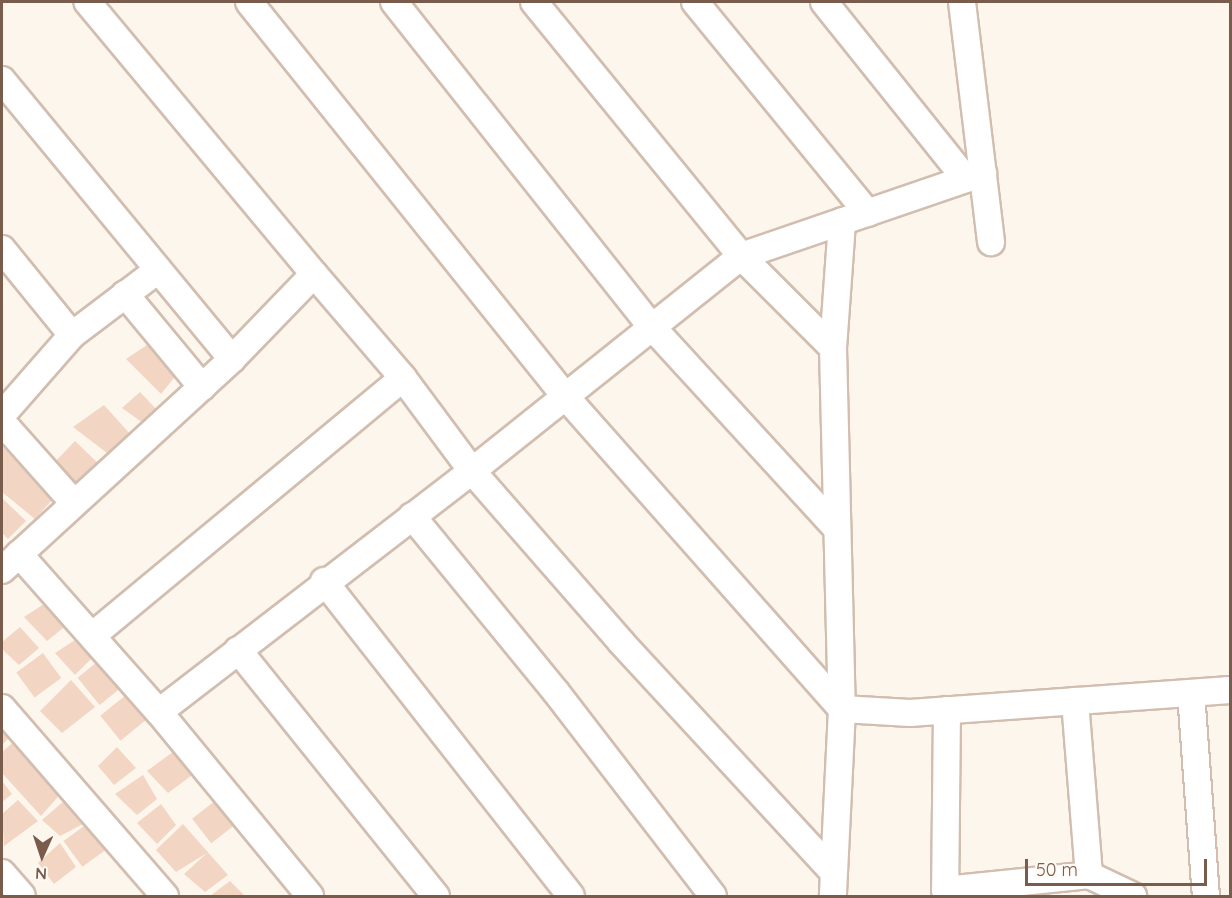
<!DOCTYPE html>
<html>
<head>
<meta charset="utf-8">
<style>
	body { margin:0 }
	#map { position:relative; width:1232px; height:898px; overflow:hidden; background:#fdf6ec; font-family:Quicksand,sans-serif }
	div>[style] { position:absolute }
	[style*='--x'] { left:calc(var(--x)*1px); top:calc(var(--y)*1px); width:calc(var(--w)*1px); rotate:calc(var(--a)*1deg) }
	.building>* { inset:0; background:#f3d5c3; transform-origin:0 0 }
	.roads { filter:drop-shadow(2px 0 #d1beb0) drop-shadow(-2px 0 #d1beb0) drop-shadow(0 2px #d1beb0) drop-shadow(0 -2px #d1beb0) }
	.minor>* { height:26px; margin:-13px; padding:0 13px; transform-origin:13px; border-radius:13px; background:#fff }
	span { translate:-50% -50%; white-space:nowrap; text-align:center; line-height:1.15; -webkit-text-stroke:4.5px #fffaf3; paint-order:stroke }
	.frame { position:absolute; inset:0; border:3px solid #7a5c4d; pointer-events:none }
	.north { position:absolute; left:12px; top:826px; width:60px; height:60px; -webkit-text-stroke:4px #fffaf3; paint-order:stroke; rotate:183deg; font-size:16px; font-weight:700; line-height:24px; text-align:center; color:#7a5c4d }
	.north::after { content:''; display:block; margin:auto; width:21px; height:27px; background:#7a5c4d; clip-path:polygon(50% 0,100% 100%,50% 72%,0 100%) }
	.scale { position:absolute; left:1025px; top:859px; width:182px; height:27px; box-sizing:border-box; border:3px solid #7a5c4d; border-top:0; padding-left:8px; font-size:18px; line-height:21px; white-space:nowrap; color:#7a5c4d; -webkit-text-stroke:4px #fffaf3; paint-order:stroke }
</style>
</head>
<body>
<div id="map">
	<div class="building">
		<div style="clip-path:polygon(150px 343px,177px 374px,161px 394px,126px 359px)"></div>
		<div style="clip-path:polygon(140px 392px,157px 410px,143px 423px,122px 408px)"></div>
		<div style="clip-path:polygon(104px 405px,131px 435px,107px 453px,73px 427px)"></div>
		<div style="clip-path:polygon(75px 441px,101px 466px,71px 486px,53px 464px)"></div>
		<div style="clip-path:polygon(2px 446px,52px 500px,35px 519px,2px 492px)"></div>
		<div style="clip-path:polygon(2px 498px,26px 521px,8px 539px,2px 533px)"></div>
		<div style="clip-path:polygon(50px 600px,68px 624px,47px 641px,24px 617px)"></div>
		<div style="clip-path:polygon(20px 627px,39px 648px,19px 665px,2px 649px,2px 642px)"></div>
		<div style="clip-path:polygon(78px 638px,93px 657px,75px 675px,55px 653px)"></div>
		<div style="left:43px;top:653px;width:31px;height:33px;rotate:54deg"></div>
		<div style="left:97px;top:662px;width:35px;height:25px;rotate:51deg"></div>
		<div style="clip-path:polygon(71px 680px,95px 707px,62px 733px,40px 711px)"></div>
		<div style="left:126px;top:695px;width:32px;height:33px;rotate:51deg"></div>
		<div style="clip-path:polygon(2px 721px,13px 734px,2px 745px)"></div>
		<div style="clip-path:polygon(17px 739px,64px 790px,41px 816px,2px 773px,2px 752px)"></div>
		<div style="clip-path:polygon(117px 747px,136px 768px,114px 785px,98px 766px)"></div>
		<div style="clip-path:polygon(177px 749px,199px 770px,168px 793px,147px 771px)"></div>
		<div style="clip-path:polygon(143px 775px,157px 799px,137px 815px,115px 794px)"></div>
		<div style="clip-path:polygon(2px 781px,12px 794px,2px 802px)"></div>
		<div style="clip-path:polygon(18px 800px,38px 821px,4px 846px,2px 814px)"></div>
		<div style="clip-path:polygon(65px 800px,83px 824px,60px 836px,42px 820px)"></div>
		<div style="left:215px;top:801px;width:31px;height:29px;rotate:52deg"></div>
		<div style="clip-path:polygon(161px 804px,176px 825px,157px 844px,137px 823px)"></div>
		<div style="left:91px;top:821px;width:32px;height:34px;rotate:54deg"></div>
		<div style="clip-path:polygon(183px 824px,228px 875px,205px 892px,184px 874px,207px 853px,176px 872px,156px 850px)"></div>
		<div style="clip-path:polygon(60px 843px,76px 867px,54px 884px,38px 863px)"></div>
		<div style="clip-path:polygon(230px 881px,245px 896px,210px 896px)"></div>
	</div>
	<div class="roads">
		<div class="minor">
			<div style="--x:249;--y:2;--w:505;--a:51.27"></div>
			<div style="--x:565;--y:396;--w:418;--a:48.5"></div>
			<div style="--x:842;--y:709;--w:68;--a:3.4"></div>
			<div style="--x:910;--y:713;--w:321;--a:-4.1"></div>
			<div style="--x:394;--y:2;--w:415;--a:51.6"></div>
			<div style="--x:652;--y:327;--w:274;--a:47.5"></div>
			<div style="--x:534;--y:2;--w:328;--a:50.8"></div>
			<div style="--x:741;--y:256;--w:130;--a:45"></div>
			<div style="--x:833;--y:348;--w:361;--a:88.6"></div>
			<div style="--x:842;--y:709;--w:187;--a:92.8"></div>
			<div style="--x:695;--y:2;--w:273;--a:50.7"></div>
			<div style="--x:824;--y:2;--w:227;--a:51.3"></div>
			<div style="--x:962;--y:2;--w:242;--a:83.1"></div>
			<div style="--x:2;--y:80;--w:362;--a:50.5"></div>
			<div style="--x:2;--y:249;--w:111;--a:50.9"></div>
			<div style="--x:72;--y:335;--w:108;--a:-37.1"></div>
			<div style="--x:314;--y:274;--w:137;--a:49.4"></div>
			<div style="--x:403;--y:378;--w:116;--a:53.4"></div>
			<div style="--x:472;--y:471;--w:227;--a:48.9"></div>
			<div style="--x:621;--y:642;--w:313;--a:47.3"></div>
			<div style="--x:125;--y:294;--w:121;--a:50.4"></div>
			<div style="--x:833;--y:348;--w:127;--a:-85.9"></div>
			<div style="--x:2;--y:415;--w:106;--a:-48.8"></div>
			<div style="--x:2;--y:422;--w:108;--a:48.4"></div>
			<div style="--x:412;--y:516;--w:227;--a:50.7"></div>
			<div style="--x:556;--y:692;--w:257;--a:52.4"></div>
			<div style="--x:19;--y:554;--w:211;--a:48.5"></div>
			<div style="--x:159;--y:712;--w:238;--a:50.6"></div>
			<div style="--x:2;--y:570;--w:312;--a:-42.5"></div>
			<div style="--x:232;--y:359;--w:118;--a:-46"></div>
			<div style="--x:314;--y:274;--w:354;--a:-129.8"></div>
			<div style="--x:324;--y:581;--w:400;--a:51.9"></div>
			<div style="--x:92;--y:636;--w:404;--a:-39.7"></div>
			<div style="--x:238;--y:650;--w:316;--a:51.2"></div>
			<div style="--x:1191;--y:693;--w:204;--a:85.8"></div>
			<div style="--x:1075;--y:701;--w:175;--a:85.4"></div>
			<div style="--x:2;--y:708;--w:249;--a:49.1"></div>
			<div style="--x:947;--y:710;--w:180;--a:90.6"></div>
			<div style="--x:945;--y:890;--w:145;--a:-5.9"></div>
			<div style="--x:1089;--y:875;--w:49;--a:25.5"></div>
			<div style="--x:159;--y:712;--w:395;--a:-37.6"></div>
			<div style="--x:472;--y:471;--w:344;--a:-38.6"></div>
			<div style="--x:741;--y:256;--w:256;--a:-18.9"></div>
			<div style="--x:2;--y:873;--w:30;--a:49"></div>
		</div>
	</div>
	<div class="frame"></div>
	<div class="north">N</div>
	<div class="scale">50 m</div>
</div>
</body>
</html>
